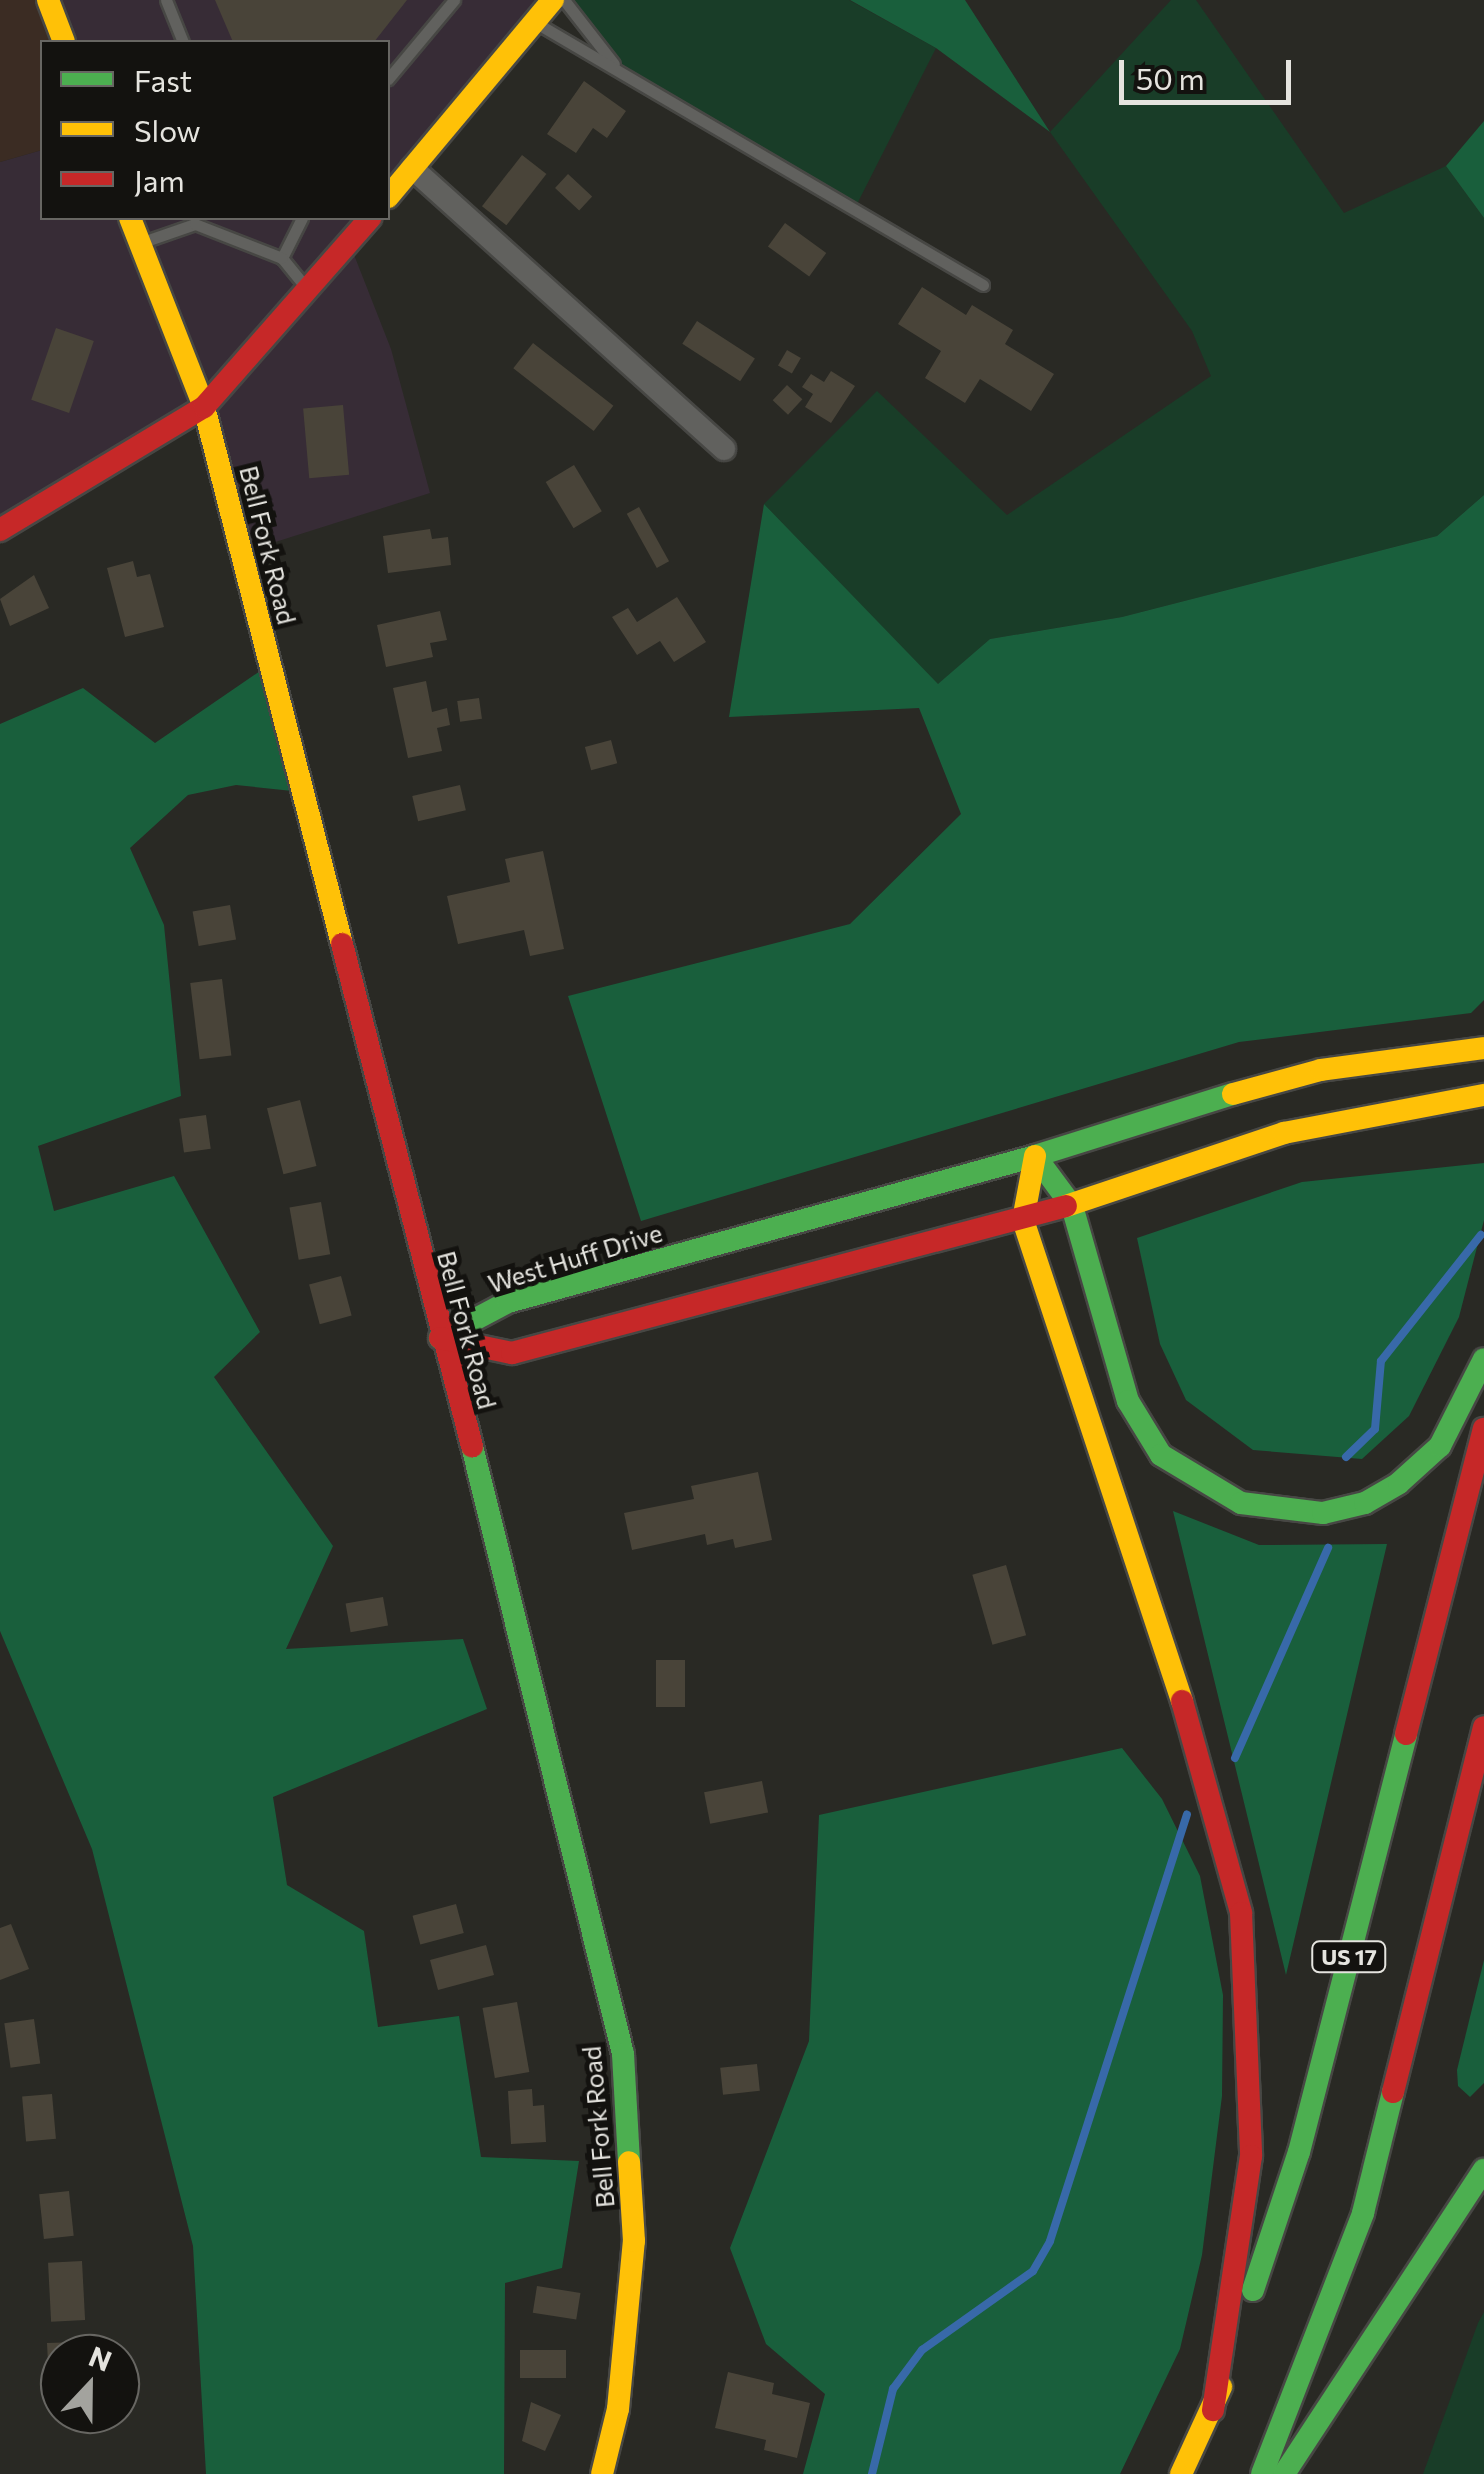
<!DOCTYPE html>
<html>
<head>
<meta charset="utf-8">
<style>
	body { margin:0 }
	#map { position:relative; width:1484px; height:2474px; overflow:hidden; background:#292924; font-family:Commissioner,sans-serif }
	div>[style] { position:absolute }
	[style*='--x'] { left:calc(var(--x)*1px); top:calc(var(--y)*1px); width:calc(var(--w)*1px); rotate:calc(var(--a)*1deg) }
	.commercial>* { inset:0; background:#372c36 }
	.industrial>* { inset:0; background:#3b2c23 }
	.green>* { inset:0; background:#193d28 }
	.forest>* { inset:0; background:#195f3c }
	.stream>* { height:8px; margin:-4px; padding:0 4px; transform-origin:4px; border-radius:4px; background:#3869a9 }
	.building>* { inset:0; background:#494439; transform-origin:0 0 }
	.roads { filter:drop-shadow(2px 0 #474744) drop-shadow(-2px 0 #474744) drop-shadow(0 2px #474744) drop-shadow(0 -2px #474744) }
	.lane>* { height:11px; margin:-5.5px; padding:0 5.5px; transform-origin:5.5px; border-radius:5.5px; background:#61615e }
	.street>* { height:22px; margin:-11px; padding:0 11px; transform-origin:11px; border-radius:11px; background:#61615e }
	.fast>* { height:22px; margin:-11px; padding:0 11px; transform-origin:11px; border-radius:11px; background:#4caf50 }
	.slow>* { height:22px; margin:-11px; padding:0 11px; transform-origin:11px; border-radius:11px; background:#ffc107 }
	.jam>* { height:22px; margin:-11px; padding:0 11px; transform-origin:11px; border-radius:11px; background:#c62828 }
	span { translate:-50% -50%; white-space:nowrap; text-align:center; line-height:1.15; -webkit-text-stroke:10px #13120f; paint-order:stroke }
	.shield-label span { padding:2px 8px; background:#13120f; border:2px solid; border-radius:8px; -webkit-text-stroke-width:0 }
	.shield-label { font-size:22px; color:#e5e4df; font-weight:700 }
	.street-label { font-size:25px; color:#e5e4df }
	.legend { position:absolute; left:40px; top:40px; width:350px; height:180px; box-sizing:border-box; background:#13120f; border:2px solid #676662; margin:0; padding:12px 18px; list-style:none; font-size:30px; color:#e5e4df }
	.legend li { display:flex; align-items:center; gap:20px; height:50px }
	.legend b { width:50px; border:2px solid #676662 }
	.north { position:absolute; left:40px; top:2334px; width:100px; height:100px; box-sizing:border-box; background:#13120f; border:2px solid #676662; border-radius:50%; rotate:22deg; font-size:28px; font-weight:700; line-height:40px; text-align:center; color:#e5e4df }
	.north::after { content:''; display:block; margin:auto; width:35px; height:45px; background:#a3a39e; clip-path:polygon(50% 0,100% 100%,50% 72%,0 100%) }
	.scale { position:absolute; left:1119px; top:60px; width:172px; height:45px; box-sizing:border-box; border:5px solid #e5e4df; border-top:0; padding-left:12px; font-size:30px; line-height:35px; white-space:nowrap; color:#e5e4df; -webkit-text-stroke:8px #13120f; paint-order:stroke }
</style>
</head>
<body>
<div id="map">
	<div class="commercial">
		<div style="clip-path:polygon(48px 0,552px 0,388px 195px,388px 42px,64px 42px)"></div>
		<div style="clip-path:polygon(42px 150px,42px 218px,369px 218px,349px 242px,391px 349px,430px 493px,241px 553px,205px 408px,0 530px,0 162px)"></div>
	</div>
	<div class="industrial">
		<div style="clip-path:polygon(0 0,48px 0,64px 42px,42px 42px,42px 150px,0 162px)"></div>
	</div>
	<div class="green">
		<div style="clip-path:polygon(564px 0,849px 0,936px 48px,854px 210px,616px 67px)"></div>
		<div style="clip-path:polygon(1171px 0,1196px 0,1344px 213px,1446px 166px,1484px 218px,1484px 495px,1437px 536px,1122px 617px,990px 639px,938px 685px,764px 504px,877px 391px,1007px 515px,1211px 376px,1192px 331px,1050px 132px)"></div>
		<div style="clip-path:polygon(1484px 2312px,1484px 2474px,1423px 2474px,1478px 2323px)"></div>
	</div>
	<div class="forest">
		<div style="clip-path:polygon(850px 0,965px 0,1050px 132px,936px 48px)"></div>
		<div style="clip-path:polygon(1484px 121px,1484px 218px,1446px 166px)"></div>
		<div style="clip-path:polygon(1484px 495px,1484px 1000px,1471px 1013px,1239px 1042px,641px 1221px,568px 996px,850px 924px,961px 814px,919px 708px,729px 717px,764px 504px,938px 684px,990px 639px,1122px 617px,1437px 536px)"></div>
		<div style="clip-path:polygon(263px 669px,302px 792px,236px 785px,188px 795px,130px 848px,164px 925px,181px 1096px,38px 1146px,54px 1211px,174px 1176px,260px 1332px,214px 1377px,333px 1546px,286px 1649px,463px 1639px,487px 1709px,273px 1797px,287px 1885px,364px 1931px,378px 2027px,459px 2016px,481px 2157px,579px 2161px,562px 2268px,505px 2283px,504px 2474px,206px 2474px,193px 2246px,92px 1849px,0 1631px,0 724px,83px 688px,155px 743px)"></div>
		<div style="clip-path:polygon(1484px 1163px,1484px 1220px,1459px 1317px,1409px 1416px,1362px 1459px,1253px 1450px,1186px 1400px,1160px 1344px,1137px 1238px,1302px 1182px)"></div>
		<div style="clip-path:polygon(1173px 1511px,1259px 1545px,1387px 1544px,1286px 1975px)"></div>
		<div style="clip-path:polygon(1122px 1748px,1162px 1799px,1200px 1876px,1223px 1995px,1222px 2096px,1202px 2255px,1180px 2349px,1120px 2474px,803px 2474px,825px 2394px,766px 2344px,730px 2248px,809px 2041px,819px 1815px)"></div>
		<div style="clip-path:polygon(1484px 1960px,1484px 2083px,1470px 2097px,1458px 2086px,1457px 2070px)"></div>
	</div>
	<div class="stream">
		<div style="--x:1346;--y:1457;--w:40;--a:-44"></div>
		<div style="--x:1375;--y:1429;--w:68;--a:-85"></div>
		<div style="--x:1381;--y:1361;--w:161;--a:-51.6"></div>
		<div style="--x:1235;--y:1758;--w:230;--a:-66.1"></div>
		<div style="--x:872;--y:2474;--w:88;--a:-76.1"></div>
		<div style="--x:893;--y:2389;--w:49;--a:-53.4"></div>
		<div style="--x:922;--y:2350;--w:136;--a:-35.4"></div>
		<div style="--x:1033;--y:2271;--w:34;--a:-60"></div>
		<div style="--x:1050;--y:2241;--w:448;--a:-72.2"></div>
	</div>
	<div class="building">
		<div style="clip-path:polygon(215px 0,407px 0,374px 42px,233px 42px)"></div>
		<div style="clip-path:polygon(584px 81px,626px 111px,607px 138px,593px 128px,576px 153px,547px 134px)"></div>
		<div style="left:522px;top:155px;width:31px;height:65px;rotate:38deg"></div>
		<div style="left:568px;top:174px;width:33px;height:19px;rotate:43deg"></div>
		<div style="left:785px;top:223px;width:51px;height:29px;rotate:36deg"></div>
		<div style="clip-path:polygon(922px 287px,966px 315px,972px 305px,1013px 330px,1005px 344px,1054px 374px,1031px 411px,980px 379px,965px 403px,925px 378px,941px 351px,898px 324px)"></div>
		<div style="left:697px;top:321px;width:69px;height:27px;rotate:33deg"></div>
		<div style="left:56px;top:328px;width:40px;height:76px;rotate:19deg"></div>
		<div style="left:533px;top:343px;width:102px;height:32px;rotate:38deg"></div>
		<div style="left:787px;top:350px;width:16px;height:18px;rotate:30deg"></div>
		<div style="clip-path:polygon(831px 371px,855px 386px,831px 423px,805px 407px,813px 394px,802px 387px,811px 374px,824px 382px)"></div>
		<div style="left:787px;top:385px;width:21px;height:21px;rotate:43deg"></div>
		<div style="left:343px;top:405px;width:70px;height:40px;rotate:85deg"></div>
		<div style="left:574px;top:465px;width:54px;height:33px;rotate:59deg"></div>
		<div style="left:639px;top:507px;width:62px;height:14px;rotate:61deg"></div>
		<div style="clip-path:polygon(430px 529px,432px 539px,448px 537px,451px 565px,388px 573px,383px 536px)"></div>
		<div style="clip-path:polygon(133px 561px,137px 577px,150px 574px,164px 627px,125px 637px,107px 568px)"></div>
		<div style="clip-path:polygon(34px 575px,49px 608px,10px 626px,0 599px)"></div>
		<div style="clip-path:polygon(677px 597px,706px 642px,674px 662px,660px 641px,637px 655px,612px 617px,628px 608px,637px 622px)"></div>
		<div style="clip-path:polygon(440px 611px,447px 640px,430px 643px,433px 657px,386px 667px,377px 625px)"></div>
		<div style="clip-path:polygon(426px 681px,432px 712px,447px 708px,450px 725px,437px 728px,442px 751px,408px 758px,393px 688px)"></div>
		<div style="left:479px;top:698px;width:21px;height:22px;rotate:82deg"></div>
		<div style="left:611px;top:740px;width:24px;height:27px;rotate:75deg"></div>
		<div style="left:460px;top:785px;width:26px;height:49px;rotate:77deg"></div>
		<div style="clip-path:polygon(543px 851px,564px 949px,530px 956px,524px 930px,458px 944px,447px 896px,510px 882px,505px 859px)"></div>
		<div style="left:230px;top:905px;width:35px;height:38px;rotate:80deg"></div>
		<div style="left:222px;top:979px;width:77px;height:32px;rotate:83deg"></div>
		<div style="left:300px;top:1100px;width:68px;height:34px;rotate:76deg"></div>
		<div style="left:206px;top:1115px;width:34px;height:27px;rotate:82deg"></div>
		<div style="left:321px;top:1202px;width:53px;height:32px;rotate:80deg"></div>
		<div style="left:341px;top:1276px;width:41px;height:33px;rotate:75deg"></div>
		<div style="clip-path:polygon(758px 1472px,772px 1540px,735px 1548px,733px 1539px,707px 1545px,705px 1534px,632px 1550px,624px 1513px,694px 1499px,691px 1486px)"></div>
		<div style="left:1006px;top:1565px;width:73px;height:35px;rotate:74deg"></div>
		<div style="left:383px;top:1597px;width:29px;height:38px;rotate:80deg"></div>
		<div style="left:656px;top:1660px;width:29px;height:47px"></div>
		<div style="left:762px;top:1781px;width:32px;height:59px;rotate:79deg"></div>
		<div style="left:456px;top:1904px;width:30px;height:45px;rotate:75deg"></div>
		<div style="clip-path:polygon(11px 1924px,29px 1969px,0 1980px,0 1928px)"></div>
		<div style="left:486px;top:1945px;width:31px;height:58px;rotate:75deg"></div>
		<div style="left:517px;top:2002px;width:71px;height:35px;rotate:80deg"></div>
		<div style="left:34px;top:2019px;width:45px;height:30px;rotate:82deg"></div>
		<div style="left:757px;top:2064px;width:27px;height:37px;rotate:84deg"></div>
		<div style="clip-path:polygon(532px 2089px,533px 2106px,544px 2105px,546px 2142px,511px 2144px,508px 2091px)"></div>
		<div style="left:52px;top:2094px;width:45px;height:30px;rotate:85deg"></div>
		<div style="left:69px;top:2191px;width:45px;height:30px;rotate:84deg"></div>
		<div style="left:82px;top:2261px;width:59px;height:34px;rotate:87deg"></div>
		<div style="left:537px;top:2286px;width:44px;height:27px;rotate:9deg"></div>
		<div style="clip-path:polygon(80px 2342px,81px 2354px,60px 2354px,60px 2403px,50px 2403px,47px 2343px)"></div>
		<div style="left:566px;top:2350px;width:28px;height:46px;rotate:90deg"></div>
		<div style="clip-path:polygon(728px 2372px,774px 2383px,772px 2394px,810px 2403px,797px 2458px,764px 2450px,766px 2440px,715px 2428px)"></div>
		<div style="clip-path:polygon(531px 2402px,561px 2415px,545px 2451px,522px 2441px)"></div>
	</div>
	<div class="roads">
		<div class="lane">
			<div style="--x:166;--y:0;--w:45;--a:68"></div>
			<div style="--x:564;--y:0;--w:81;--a:52"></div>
			<div style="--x:538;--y:24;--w:516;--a:30.39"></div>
			<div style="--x:388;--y:79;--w:103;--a:-50.1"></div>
			<div style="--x:302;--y:218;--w:45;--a:116.6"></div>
			<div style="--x:282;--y:258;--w:40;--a:51"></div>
			<div style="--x:140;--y:243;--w:58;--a:-19.1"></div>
			<div style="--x:195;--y:224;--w:93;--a:21.3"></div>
		</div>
		<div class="street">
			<div style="--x:412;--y:168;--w:420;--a:42"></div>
		</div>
		<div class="fast">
			<div style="--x:1035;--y:1156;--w:62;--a:53.5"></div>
			<div style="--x:1072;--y:1206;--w:203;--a:74"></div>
			<div style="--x:1128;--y:1401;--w:63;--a:58.6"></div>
			<div style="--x:1161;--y:1455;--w:93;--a:31"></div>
			<div style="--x:1241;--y:1503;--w:83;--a:7"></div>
			<div style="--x:1323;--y:1513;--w:43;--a:-13.4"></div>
			<div style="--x:1365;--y:1503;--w:39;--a:-30"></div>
			<div style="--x:1399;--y:1483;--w:55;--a:-42.1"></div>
			<div style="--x:1440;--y:1446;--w:97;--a:-63.2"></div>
			<div style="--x:440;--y:1338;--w:77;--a:-27.9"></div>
			<div style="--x:508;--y:1302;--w:547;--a:-15.48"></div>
			<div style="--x:1035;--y:1156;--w:207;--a:-17.4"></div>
			<div style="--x:472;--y:1446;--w:626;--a:76.05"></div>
			<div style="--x:623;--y:2054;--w:108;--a:86.8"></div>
			<div style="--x:1253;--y:2290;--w:145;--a:-71.6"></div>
			<div style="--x:1299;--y:2152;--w:431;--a:-75.6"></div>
			<div style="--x:1262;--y:2474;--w:280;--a:-68.8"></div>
			<div style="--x:1363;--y:2213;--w:125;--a:-76.1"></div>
			<div style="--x:1284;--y:2474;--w:364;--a:-56.7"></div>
		</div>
		<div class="slow">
			<div style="--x:48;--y:0;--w:45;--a:69.1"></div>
			<div style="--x:388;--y:197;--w:257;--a:-50.1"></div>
			<div style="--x:130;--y:218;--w:203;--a:68.6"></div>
			<div style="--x:204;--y:407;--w:554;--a:75.59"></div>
			<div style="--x:1233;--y:1094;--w:91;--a:-15.3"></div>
			<div style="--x:1321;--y:1070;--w:164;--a:-7.7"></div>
			<div style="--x:1035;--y:1156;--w:65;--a:100.6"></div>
			<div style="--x:1023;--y:1220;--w:507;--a:71.71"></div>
			<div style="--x:1066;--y:1206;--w:230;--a:-18.5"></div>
			<div style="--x:1284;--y:1133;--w:204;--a:-10.8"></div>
			<div style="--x:602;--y:2474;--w:67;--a:-76.2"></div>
			<div style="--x:618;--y:2409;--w:169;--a:-84.6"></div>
			<div style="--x:634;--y:2241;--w:79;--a:-93.6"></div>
			<div style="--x:1181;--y:2474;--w:96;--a:-65.3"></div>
		</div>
		<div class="jam">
			<div style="--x:0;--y:530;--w:238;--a:-31.1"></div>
			<div style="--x:204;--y:407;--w:252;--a:-48.7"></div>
			<div style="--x:342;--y:944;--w:519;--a:75.48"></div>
			<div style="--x:440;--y:1338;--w:74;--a:11.8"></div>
			<div style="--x:512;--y:1353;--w:573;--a:-14.86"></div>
			<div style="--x:1182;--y:1701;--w:220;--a:74.4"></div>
			<div style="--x:1241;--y:1913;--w:243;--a:87.6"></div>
			<div style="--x:1251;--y:2156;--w:257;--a:98.5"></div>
			<div style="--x:1406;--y:1734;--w:315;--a:-75.7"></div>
			<div style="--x:1393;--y:2092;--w:376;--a:-76"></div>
		</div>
	</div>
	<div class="shield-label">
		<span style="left:1349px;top:1957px">US 17</span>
	</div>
	<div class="street-label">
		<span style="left:268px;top:545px;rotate:76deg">Bell Fork Road</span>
		<span style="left:575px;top:1258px;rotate:-17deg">West Huff Drive</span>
		<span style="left:467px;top:1330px;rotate:75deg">Bell Fork Road</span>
		<span style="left:598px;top:2127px;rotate:-95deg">Bell Fork Road</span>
	</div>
	<ul class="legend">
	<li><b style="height:12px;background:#4caf50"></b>Fast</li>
	<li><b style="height:12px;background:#ffc107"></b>Slow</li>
	<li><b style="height:12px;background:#c62828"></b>Jam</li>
	</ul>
	<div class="north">N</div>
	<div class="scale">50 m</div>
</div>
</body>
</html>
